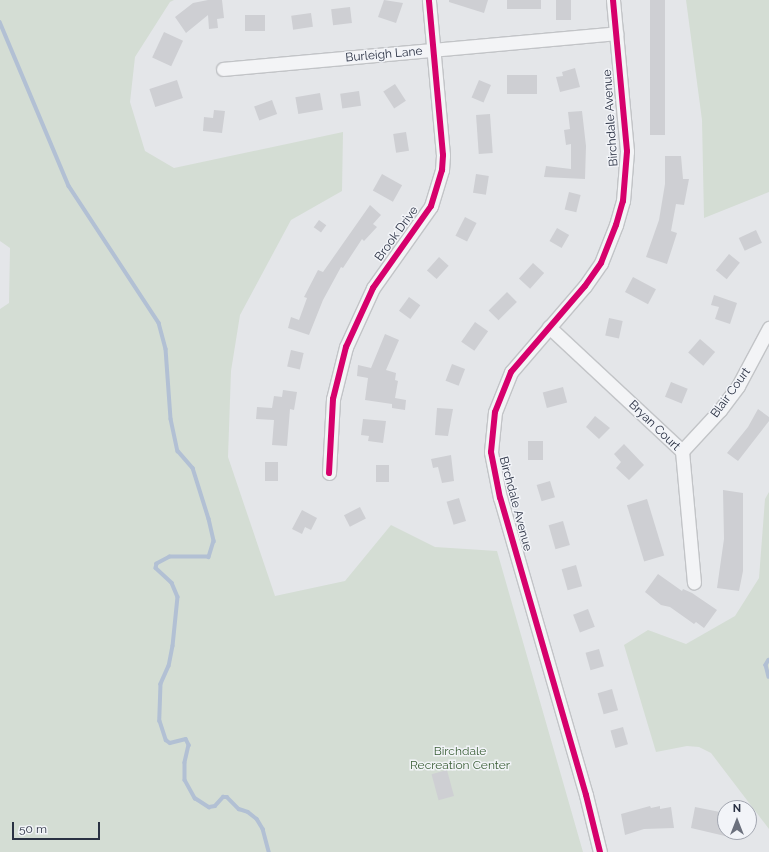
<!DOCTYPE html>
<html>
<head>
<meta charset="utf-8">
<style>
	body { margin:0 }
	#map { position:relative; width:769px; height:852px; overflow:hidden; background:#e4e6e9; font-family:Raleway,sans-serif }
	div>[style] { position:absolute }
	[style*='--x'] { left:calc(var(--x)*1px); top:calc(var(--y)*1px); width:calc(var(--w)*1px); rotate:calc(var(--a)*1deg) }
	.green>* { inset:0; background:#d4ddd4 }
	.stream>* { height:3.5px; margin:-1.75px; padding:0 1.75px; transform-origin:1.75px; border-radius:1.75px; background:#b2c0d4 }
	.building>* { inset:0; background:#cecfd3; transform-origin:0 0 }
	.roads { filter:drop-shadow(1px 0 #c2c4c7) drop-shadow(-1px 0 #c2c4c7) drop-shadow(0 1px #c2c4c7) drop-shadow(0 -1px #c2c4c7) }
	.street>* { height:13px; margin:-6.5px; padding:0 6.5px; transform-origin:6.5px; border-radius:6.5px; background:#f3f4f6 }
	.cycleway>* { height:6px; margin:-3px; padding:0 3px; transform-origin:3px; border-radius:3px; background:#d6006c }
	span { translate:-50% -50%; white-space:nowrap; text-align:center; line-height:1.15; -webkit-text-stroke:3px #f2f4f8; paint-order:stroke }
	.street-label { font-size:12px; color:#2a3143 }
	.park-label { font-size:12px; color:#3b5f37 }
	.north { position:absolute; left:717px; top:800px; width:40px; height:40px; box-sizing:border-box; background:#f2f4f8; border:1px solid #a2a6b0; border-radius:50%; rotate:0deg; font-size:11px; font-weight:700; line-height:16px; text-align:center; color:#2a3143 }
	.north::after { content:''; display:block; margin:auto; width:14px; height:18px; background:#6b707d; clip-path:polygon(50% 0,100% 100%,50% 72%,0 100%) }
	.scale { position:absolute; left:12px; top:822px; width:88px; height:18px; box-sizing:border-box; border:2px solid #2a3143; border-top:0; padding-left:5px; font-size:12px; line-height:14px; white-space:nowrap; color:#2a3143; -webkit-text-stroke:3px #f2f4f8; paint-order:stroke }
</style>
</head>
<body>
<div id="map">
	<div class="green">
		<div style="clip-path:polygon(0 0,174px 0,170px 2px,135px 57px,130px 102px,145px 151px,174px 168px,343px 132px,342px 191px,291px 220px,240px 315px,231px 371px,228px 457px,275px 596px,345px 581px,391px 525px,435px 547px,497px 551px,583px 852px,0 852px,0 309px,9px 303px,10px 248px,0 241px)"></div>
		<div style="clip-path:polygon(686px 0,769px 0,769px 192px,704px 218px,702px 120px)"></div>
		<div style="clip-path:polygon(769px 492px,769px 829px,711px 753px,699px 747px,687px 746px,656px 752px,624px 645px,648px 630px,686px 644px,735px 616px,759px 578px,765px 499px)"></div>
	</div>
	<div class="stream">
		<div style="--x:0;--y:22;--w:178;--a:67.2"></div>
		<div style="--x:69;--y:186;--w:164;--a:56.7"></div>
		<div style="--x:159;--y:323;--w:27;--a:75"></div>
		<div style="--x:166;--y:349;--w:70;--a:85.9"></div>
		<div style="--x:171;--y:419;--w:33;--a:78"></div>
		<div style="--x:178;--y:451;--w:23;--a:49"></div>
		<div style="--x:193;--y:468;--w:53;--a:72.6"></div>
		<div style="--x:209;--y:519;--w:23;--a:77"></div>
		<div style="--x:214;--y:541;--w:17;--a:107"></div>
		<div style="--x:209;--y:557;--w:39;--a:180"></div>
		<div style="--x:170;--y:557;--w:15;--a:152"></div>
		<div style="--x:157;--y:564;--w:4;--a:104"></div>
		<div style="--x:156;--y:568;--w:22;--a:43"></div>
		<div style="--x:172;--y:583;--w:15;--a:67"></div>
		<div style="--x:178;--y:597;--w:49;--a:95.8"></div>
		<div style="--x:173;--y:646;--w:20;--a:101"></div>
		<div style="--x:169;--y:666;--w:20;--a:114"></div>
		<div style="--x:161;--y:684;--w:37;--a:92"></div>
		<div style="--x:160;--y:721;--w:20;--a:72"></div>
		<div style="--x:166;--y:740;--w:5;--a:37"></div>
		<div style="--x:170;--y:743;--w:16;--a:-14"></div>
		<div style="--x:186;--y:739;--w:7;--a:63"></div>
		<div style="--x:189;--y:745;--w:18;--a:103"></div>
		<div style="--x:185;--y:763;--w:17;--a:90"></div>
		<div style="--x:185;--y:780;--w:21;--a:61"></div>
		<div style="--x:195;--y:798;--w:17;--a:33"></div>
		<div style="--x:209;--y:807;--w:6;--a:-9"></div>
		<div style="--x:215;--y:806;--w:12;--a:-48"></div>
		<div style="--x:223;--y:797;--w:4;--a:0"></div>
		<div style="--x:227;--y:797;--w:17;--a:45"></div>
		<div style="--x:239;--y:809;--w:9;--a:18"></div>
		<div style="--x:248;--y:812;--w:11;--a:38"></div>
		<div style="--x:257;--y:819;--w:12;--a:59"></div>
		<div style="--x:263;--y:829;--w:24;--a:75"></div>
		<div style="--x:769;--y:660;--w:6;--a:121"></div>
		<div style="--x:766;--y:665;--w:12;--a:76"></div>
	</div>
	<div class="building">
		<div style="clip-path:polygon(208px 0,222px 0,224px 18px,217px 19px,218px 28px,209px 29px,208px 15px,186px 33px,175px 17px,193px 3px)"></div>
		<div style="clip-path:polygon(384px 0,403px 3px,396px 23px,378px 17px)"></div>
		<div style="clip-path:polygon(449px 0,488px 0,484px 13px,449px 2px)"></div>
		<div style="left:507px;top:0;width:34px;height:9px"></div>
		<div style="left:556px;top:0;width:15px;height:20px"></div>
		<div style="left:650px;top:0;width:15px;height:135px"></div>
		<div style="left:350px;top:7px;width:16px;height:19px;rotate:83deg"></div>
		<div style="left:311px;top:13px;width:14px;height:20px;rotate:82deg"></div>
		<div style="left:245px;top:15px;width:20px;height:16px"></div>
		<div style="left:164px;top:32px;width:21px;height:28px;rotate:25deg"></div>
		<div style="clip-path:polygon(575px 68px,580px 87px,560px 92px,556px 77px,563px 76px,562px 72px)"></div>
		<div style="left:507px;top:75px;width:30px;height:19px"></div>
		<div style="left:177px;top:80px;width:19px;height:29px;rotate:72deg"></div>
		<div style="left:479px;top:80px;width:13px;height:19px;rotate:23deg"></div>
		<div style="left:395px;top:84px;width:20px;height:14px;rotate:57deg"></div>
		<div style="left:359px;top:91px;width:15px;height:19px;rotate:82deg"></div>
		<div style="left:320px;top:93px;width:17px;height:25px;rotate:80deg"></div>
		<div style="left:272px;top:100px;width:15px;height:19px;rotate:70deg"></div>
		<div style="clip-path:polygon(214px 110px,225px 111px,222px 133px,203px 131px,204px 117px,213px 118px)"></div>
		<div style="clip-path:polygon(582px 111px,586px 146px,585px 179px,544px 177px,546px 166px,571px 169px,571px 144px,566px 145px,564px 130px,570px 129px,568px 112px)"></div>
		<div style="left:490px;top:114px;width:39px;height:14px;rotate:86deg"></div>
		<div style="left:406px;top:132px;width:19px;height:13px;rotate:81deg"></div>
		<div style="clip-path:polygon(665px 156px,681px 156px,683px 179px,689px 179px,684px 205px,676px 204px,671px 231px,677px 233px,667px 264px,646px 257px,659px 220px,665px 184px)"></div>
		<div style="left:382px;top:174px;width:23px;height:19px;rotate:29deg"></div>
		<div style="left:476px;top:174px;width:13px;height:19px;rotate:9deg"></div>
		<div style="left:569px;top:192px;width:12px;height:18px;rotate:14deg"></div>
		<div style="clip-path:polygon(370px 205px,381px 215px,373px 224px,377px 227px,364px 241px,362px 239px,343px 268px,341px 267px,323px 300px,309px 335px,288px 328px,291px 317px,299px 320px,307px 298px,304px 297px,318px 270px,323px 272px)"></div>
		<div style="left:465px;top:217px;width:13px;height:21px;rotate:27deg"></div>
		<div style="left:319px;top:220px;width:9px;height:9px;rotate:36deg"></div>
		<div style="left:557px;top:228px;width:14px;height:15px;rotate:30deg"></div>
		<div style="left:756px;top:230px;width:14px;height:19px;rotate:65deg"></div>
		<div style="left:729px;top:254px;width:14px;height:21px;rotate:39deg"></div>
		<div style="left:439px;top:257px;width:13px;height:18px;rotate:42deg"></div>
		<div style="left:533px;top:263px;width:15px;height:21px;rotate:42deg"></div>
		<div style="left:633px;top:277px;width:26px;height:17px;rotate:28deg"></div>
		<div style="left:507px;top:292px;width:14px;height:26px;rotate:45deg"></div>
		<div style="clip-path:polygon(714px 295px,737px 303px,730px 324px,715px 319px,719px 307px,711px 305px)"></div>
		<div style="left:409px;top:297px;width:14px;height:17px;rotate:36deg"></div>
		<div style="left:609px;top:318px;width:14px;height:18px;rotate:12deg"></div>
		<div style="left:475px;top:322px;width:16px;height:24px;rotate:35deg"></div>
		<div style="clip-path:polygon(385px 334px,399px 340px,386px 370px,396px 373px,395px 380px,398px 381px,395px 398px,406px 400px,405px 410px,392px 408px,392px 404px,365px 400px,368px 378px,357px 376px,358px 365px,371px 368px)"></div>
		<div style="left:700px;top:339px;width:20px;height:18px;rotate:41deg"></div>
		<div style="left:291px;top:350px;width:13px;height:17px;rotate:13deg"></div>
		<div style="left:452px;top:364px;width:14px;height:18px;rotate:21deg"></div>
		<div style="left:671px;top:382px;width:18px;height:16px;rotate:22deg"></div>
		<div style="left:563px;top:387px;width:16px;height:21px;rotate:75deg"></div>
		<div style="clip-path:polygon(283px 390px,297px 392px,294px 410px,290px 409px,287px 446px,272px 445px,274px 420px,256px 419px,257px 407px,272px 408px,274px 396px,282px 397px)"></div>
		<div style="clip-path:polygon(437px 408px,453px 409px,448px 436px,435px 435px)"></div>
		<div style="clip-path:polygon(758px 409px,769px 417px,769px 421px,738px 461px,727px 453px,748px 427px)"></div>
		<div style="clip-path:polygon(595px 416px,610px 428px,599px 439px,586px 427px)"></div>
		<div style="clip-path:polygon(363px 419px,386px 421px,383px 443px,368px 441px,369px 436px,361px 435px)"></div>
		<div style="left:528px;top:441px;width:15px;height:19px"></div>
		<div style="clip-path:polygon(624px 444px,644px 465px,629px 480px,616px 468px,621px 462px,614px 454px)"></div>
		<div style="clip-path:polygon(451px 455px,454px 481px,442px 483px,438px 467px,433px 468px,431px 459px)"></div>
		<div style="left:265px;top:462px;width:13px;height:19px"></div>
		<div style="left:376px;top:465px;width:13px;height:17px"></div>
		<div style="left:550px;top:481px;width:17px;height:14px;rotate:73deg"></div>
		<div style="clip-path:polygon(723px 490px,743px 493px,743px 571px,739px 591px,717px 588px,724px 539px)"></div>
		<div style="left:459px;top:498px;width:24px;height:13px;rotate:73deg"></div>
		<div style="left:647px;top:499px;width:59px;height:21px;rotate:73deg"></div>
		<div style="left:360px;top:507px;width:13px;height:18px;rotate:63deg"></div>
		<div style="clip-path:polygon(302px 510px,317px 518px,311px 530px,305px 527px,302px 534px,292px 529px)"></div>
		<div style="left:563px;top:521px;width:25px;height:15px;rotate:74deg"></div>
		<div style="left:576px;top:565px;width:22px;height:15px;rotate:74deg"></div>
		<div style="clip-path:polygon(658px 574px,682px 591px,683px 589px,692px 593px,717px 610px,704px 628px,696px 622px,694px 624px,670px 607px,661px 605px,645px 592px)"></div>
		<div style="left:588px;top:609px;width:19px;height:16px;rotate:69deg"></div>
		<div style="left:599px;top:649px;width:18px;height:14px;rotate:74deg"></div>
		<div style="left:612px;top:689px;width:22px;height:15px;rotate:74deg"></div>
		<div style="left:623px;top:727px;width:18px;height:13px;rotate:74deg"></div>
		<div style="left:447px;top:770px;width:27px;height:16px;rotate:75deg"></div>
		<div style="clip-path:polygon(650px 806px,651px 808px,660px 806px,660px 809px,671px 807px,674px 828px,644px 829px,625px 835px,621px 814px)"></div>
		<div style="clip-path:polygon(695px 807px,725px 813px,725px 836px,691px 828px)"></div>
	</div>
	<div class="roads">
		<div class="street">
			<div style="--x:223;--y:69;--w:395;--a:-5.2"></div>
			<div style="--x:549;--y:327;--w:182;--a:43"></div>
			<div style="--x:682;--y:451;--w:132;--a:84.8"></div>
			<div style="--x:682;--y:451;--w:56;--a:-47.2"></div>
			<div style="--x:720;--y:410;--w:30;--a:-53"></div>
			<div style="--x:738;--y:386;--w:66;--a:-61.9"></div>
			<div style="--x:329;--y:473;--w:74;--a:-86.9"></div>
			<div style="--x:333;--y:399;--w:54;--a:-76"></div>
			<div style="--x:346;--y:347;--w:65;--a:-65.4"></div>
			<div style="--x:373;--y:288;--w:100;--a:-54.7"></div>
			<div style="--x:431;--y:206;--w:38;--a:-73"></div>
			<div style="--x:442;--y:170;--w:15;--a:-86"></div>
			<div style="--x:443;--y:155;--w:156;--a:-95.2"></div>
			<div style="--x:600;--y:852;--w:59;--a:-103.8"></div>
			<div style="--x:586;--y:795;--w:309;--a:-106.1"></div>
			<div style="--x:500;--y:498;--w:47;--a:-101.1"></div>
			<div style="--x:491;--y:452;--w:40;--a:-84.3"></div>
			<div style="--x:495;--y:412;--w:43;--a:-68.2"></div>
			<div style="--x:511;--y:372;--w:113;--a:-49.3"></div>
			<div style="--x:585;--y:286;--w:28;--a:-55"></div>
			<div style="--x:601;--y:263;--w:41;--a:-68.5"></div>
			<div style="--x:616;--y:225;--w:25;--a:-74"></div>
			<div style="--x:623;--y:201;--w:50;--a:-85.4"></div>
			<div style="--x:627;--y:151;--w:152;--a:-95.3"></div>
		</div>
	</div>
	<div class="cycleway">
		<div style="--x:329;--y:473;--w:74;--a:-86.9"></div>
		<div style="--x:333;--y:399;--w:54;--a:-76"></div>
		<div style="--x:346;--y:347;--w:65;--a:-65.4"></div>
		<div style="--x:373;--y:288;--w:100;--a:-54.7"></div>
		<div style="--x:431;--y:206;--w:38;--a:-73"></div>
		<div style="--x:442;--y:170;--w:15;--a:-86"></div>
		<div style="--x:443;--y:155;--w:156;--a:-95.2"></div>
		<div style="--x:600;--y:852;--w:59;--a:-103.8"></div>
		<div style="--x:586;--y:795;--w:309;--a:-106.1"></div>
		<div style="--x:500;--y:498;--w:47;--a:-101.1"></div>
		<div style="--x:491;--y:452;--w:40;--a:-84.3"></div>
		<div style="--x:495;--y:412;--w:43;--a:-68.2"></div>
		<div style="--x:511;--y:372;--w:113;--a:-49.3"></div>
		<div style="--x:585;--y:286;--w:28;--a:-55"></div>
		<div style="--x:601;--y:263;--w:41;--a:-68.5"></div>
		<div style="--x:616;--y:225;--w:25;--a:-74"></div>
		<div style="--x:623;--y:201;--w:50;--a:-85.4"></div>
		<div style="--x:627;--y:151;--w:152;--a:-95.3"></div>
	</div>
	<div class="street-label">
		<span style="left:384px;top:55px;rotate:-5deg">Burleigh Lane</span>
		<span style="left:611px;top:118px;rotate:-94deg">Birchdale Avenue</span>
		<span style="left:397px;top:234px;rotate:-54deg">Brook Drive</span>
		<span style="left:731px;top:393px;rotate:-54deg">Blair Court</span>
		<span style="left:654px;top:426px;rotate:44deg">Bryan Court</span>
		<span style="left:515px;top:504px;rotate:75deg">Birchdale Avenue</span>
	</div>
	<div class="park-label">
		<span style="left:460px;top:759px">Birchdale<br>Recreation Center</span>
	</div>
	<div class="north">N</div>
	<div class="scale">50 m</div>
</div>
</body>
</html>
